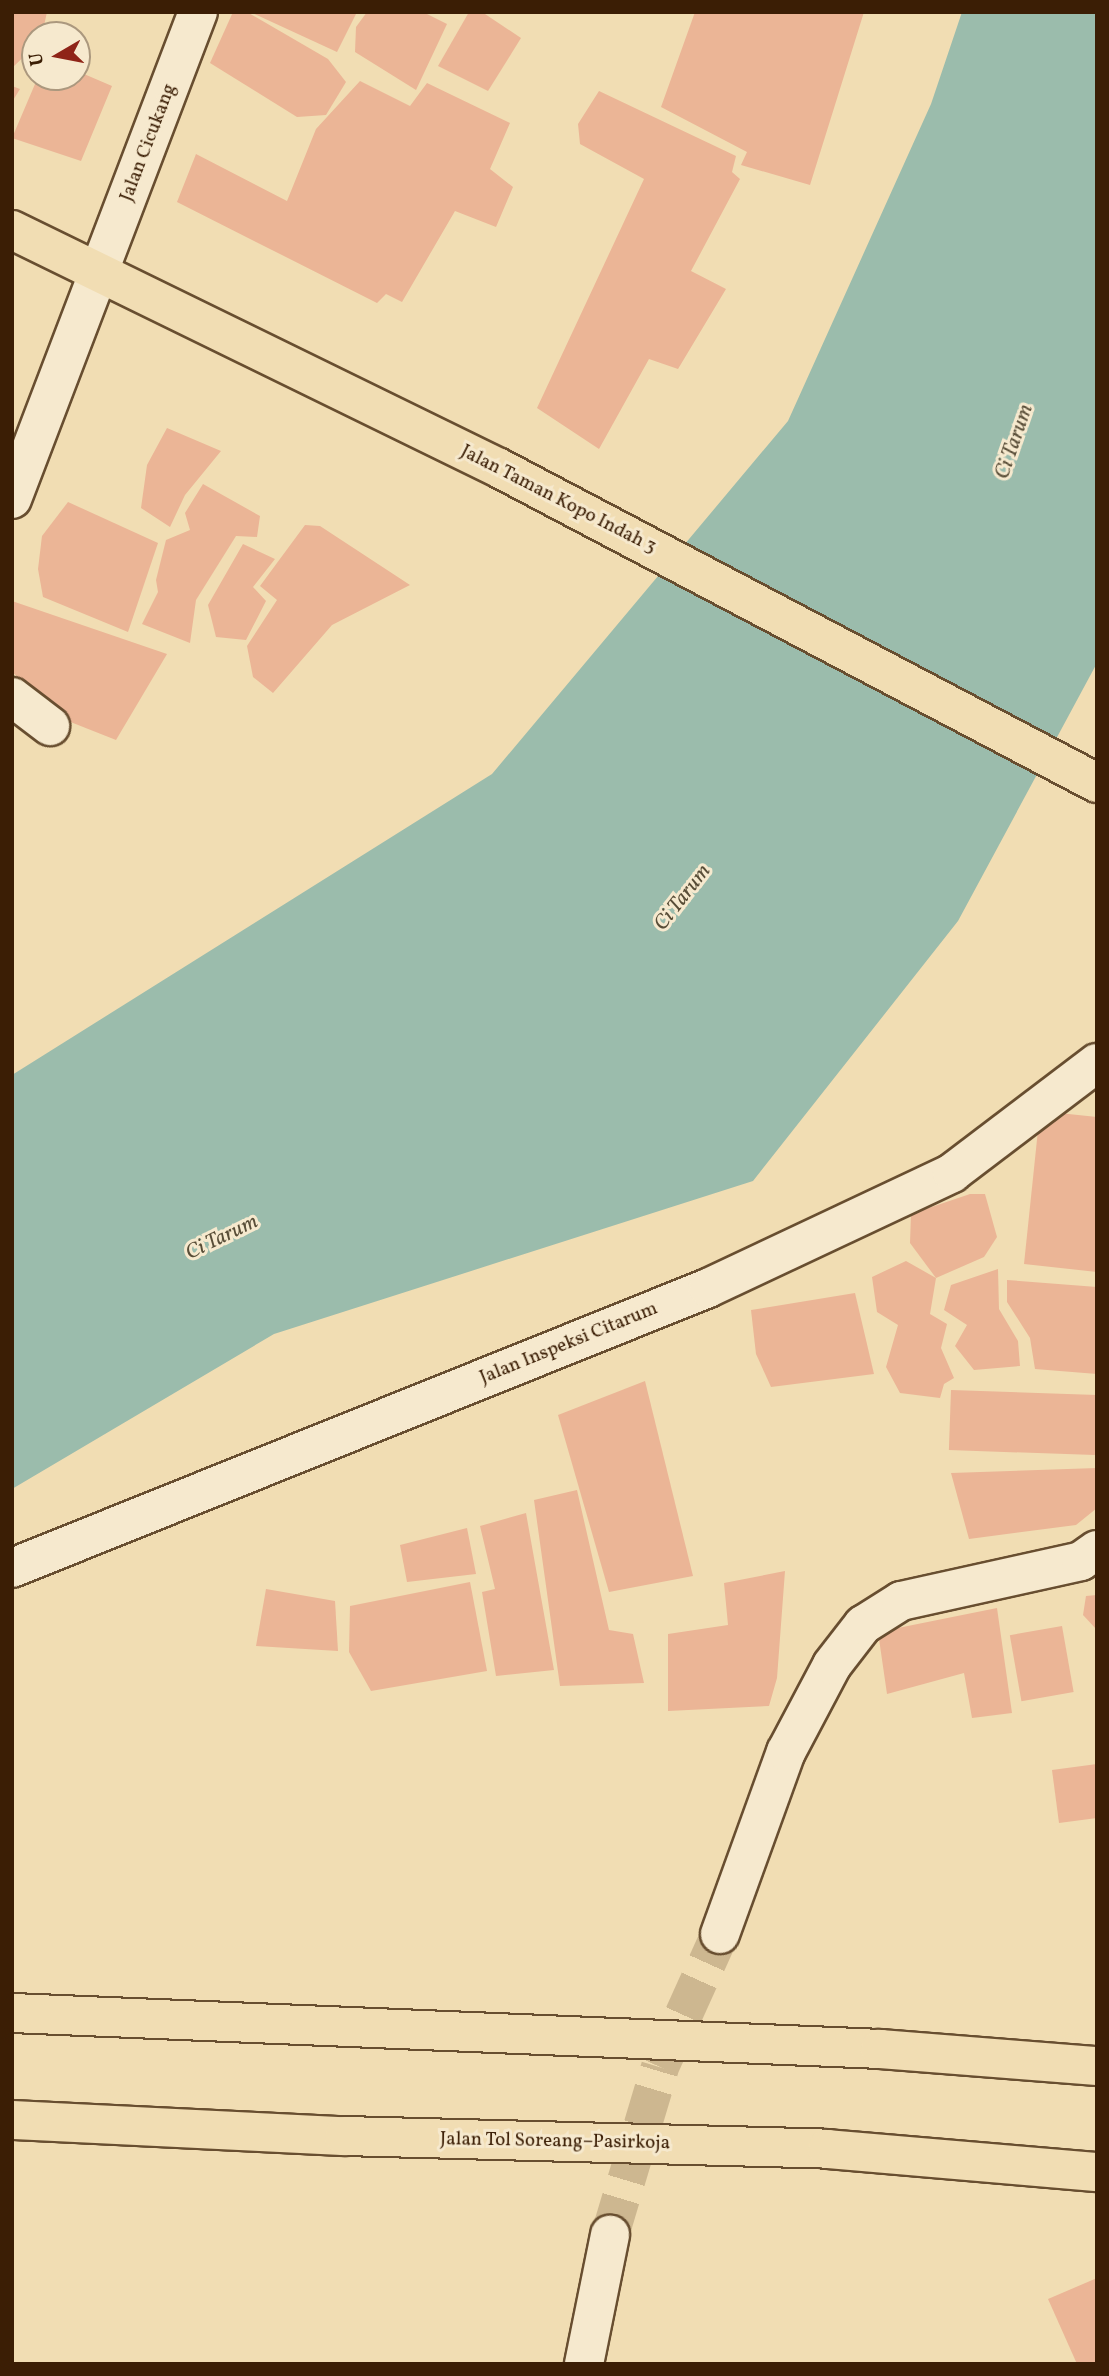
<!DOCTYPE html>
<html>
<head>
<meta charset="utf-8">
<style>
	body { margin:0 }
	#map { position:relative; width:1109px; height:2376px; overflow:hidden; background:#f1ddb3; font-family:Vollkorn,serif }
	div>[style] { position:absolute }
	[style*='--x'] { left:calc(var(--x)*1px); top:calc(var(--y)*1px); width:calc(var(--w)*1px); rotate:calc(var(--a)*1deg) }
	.water>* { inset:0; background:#9bbcac }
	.building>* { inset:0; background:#ebb596; transform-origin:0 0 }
	.minor-tunnel>* { height:38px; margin-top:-19px; transform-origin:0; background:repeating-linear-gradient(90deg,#cdb790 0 38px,transparent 0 57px) }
	.roads { filter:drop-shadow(2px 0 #684e30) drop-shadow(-2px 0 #684e30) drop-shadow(0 2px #684e30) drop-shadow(0 -2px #684e30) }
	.minor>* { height:38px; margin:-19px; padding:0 19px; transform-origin:19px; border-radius:19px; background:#f6e9ce }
	.major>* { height:38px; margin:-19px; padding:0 19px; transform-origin:19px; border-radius:19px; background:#f1ddb3 }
	.highway>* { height:38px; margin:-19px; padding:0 19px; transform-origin:19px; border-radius:19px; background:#f1ddb3 }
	span { translate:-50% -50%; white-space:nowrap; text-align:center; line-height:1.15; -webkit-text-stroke:6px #f6e9ce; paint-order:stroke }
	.street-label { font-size:19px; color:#3b1e05 }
	.water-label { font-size:21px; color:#584d37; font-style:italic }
	.frame { position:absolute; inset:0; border:14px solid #3b1e05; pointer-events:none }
	.north { position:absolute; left:21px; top:21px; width:70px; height:70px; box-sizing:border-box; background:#f6e9ce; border:2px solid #ab987e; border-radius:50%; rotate:260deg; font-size:19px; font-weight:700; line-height:28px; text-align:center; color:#3b1e05 }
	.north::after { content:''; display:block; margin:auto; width:24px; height:32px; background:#8f2418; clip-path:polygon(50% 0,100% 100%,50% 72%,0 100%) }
</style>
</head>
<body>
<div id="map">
	<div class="water">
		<div style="clip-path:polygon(962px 12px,1097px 12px,1097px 663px,958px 921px,753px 1181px,274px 1334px,12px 1489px,12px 1075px,492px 774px,788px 421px,931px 104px)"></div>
	</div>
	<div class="building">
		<div style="clip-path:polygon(12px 12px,47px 12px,42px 35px,35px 35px,35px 46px,12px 68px)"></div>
		<div style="clip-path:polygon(233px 12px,247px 12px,328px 59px,346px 82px,326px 115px,297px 117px,210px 63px)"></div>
		<div style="clip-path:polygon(250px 12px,357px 12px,337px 52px)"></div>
		<div style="clip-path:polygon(367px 12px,423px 12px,447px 24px,416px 90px,355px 52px,356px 27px)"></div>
		<div style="clip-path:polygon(469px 12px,482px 12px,521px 38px,488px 91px,438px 66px)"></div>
		<div style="clip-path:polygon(695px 12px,864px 12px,810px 185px,741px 165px,747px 152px,661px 107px)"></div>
		<div style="clip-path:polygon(77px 71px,112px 86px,81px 161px,12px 138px,38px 77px,77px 77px)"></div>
		<div style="clip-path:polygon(360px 81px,410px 106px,427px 83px,510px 123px,490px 169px,513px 187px,496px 227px,455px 211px,402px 302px,386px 294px,377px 303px,177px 202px,196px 154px,287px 201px,316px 129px)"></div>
		<div style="clip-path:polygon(12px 86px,20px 89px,12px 102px)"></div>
		<div style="clip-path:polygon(599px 91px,736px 156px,732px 172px,740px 179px,691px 271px,726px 289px,678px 369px,649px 359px,599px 449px,537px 408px,644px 179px,580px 144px,578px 124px)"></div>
		<div style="clip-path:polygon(167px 428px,221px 451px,185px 495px,170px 527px,141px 508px,147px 465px)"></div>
		<div style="clip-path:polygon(203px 484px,260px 516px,257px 537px,236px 536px,196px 600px,190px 643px,142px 624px,158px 592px,156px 580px,166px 540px,190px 530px,185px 513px)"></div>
		<div style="clip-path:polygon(68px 502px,158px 543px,128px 632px,43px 597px,38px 569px,42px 536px)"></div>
		<div style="clip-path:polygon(305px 525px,320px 526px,410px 585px,332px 625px,273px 693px,253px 677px,247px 646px,277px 600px,260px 586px)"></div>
		<div style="clip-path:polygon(243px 544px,275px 559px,253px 587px,266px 601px,246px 640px,216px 637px,208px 605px)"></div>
		<div style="clip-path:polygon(12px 601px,167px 654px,116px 740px,68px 721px,12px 672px)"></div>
		<div style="clip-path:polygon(1040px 1111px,1097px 1117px,1097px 1272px,1024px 1264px)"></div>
		<div style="clip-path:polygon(970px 1194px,985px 1194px,997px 1237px,984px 1257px,936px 1278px,910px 1243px,911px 1214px)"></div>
		<div style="clip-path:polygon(906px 1261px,936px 1278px,930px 1314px,947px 1324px,941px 1348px,954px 1378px,944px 1384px,940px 1398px,900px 1393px,886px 1367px,898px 1325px,877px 1312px,872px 1277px)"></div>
		<div style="clip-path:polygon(998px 1269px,999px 1309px,1018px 1341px,1020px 1366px,974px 1370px,955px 1346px,967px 1325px,944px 1310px,951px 1285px)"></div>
		<div style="clip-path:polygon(1007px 1280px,1097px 1287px,1097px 1374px,1035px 1369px,1030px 1338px,1007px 1302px)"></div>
		<div style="clip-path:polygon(855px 1293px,874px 1374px,771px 1387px,756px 1354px,751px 1310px)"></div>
		<div style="clip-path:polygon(645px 1381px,693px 1576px,609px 1592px,558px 1415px)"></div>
		<div style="left:951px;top:1390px;width:146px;height:60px;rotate:2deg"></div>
		<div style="clip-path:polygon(1097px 1468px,1097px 1508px,1076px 1525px,969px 1539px,951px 1473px)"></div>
		<div style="clip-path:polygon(577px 1490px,609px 1630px,633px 1634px,644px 1683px,560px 1686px,534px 1500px)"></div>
		<div style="clip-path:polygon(526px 1513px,554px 1670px,496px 1676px,482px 1592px,495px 1589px,480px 1526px)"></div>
		<div style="clip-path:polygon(467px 1528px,476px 1574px,407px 1582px,400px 1545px)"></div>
		<div style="clip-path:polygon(785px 1571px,777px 1678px,769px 1706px,668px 1711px,668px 1634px,728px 1625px,724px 1583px)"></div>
		<div style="clip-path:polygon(470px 1582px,487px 1671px,371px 1691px,349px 1652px,350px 1606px)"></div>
		<div style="clip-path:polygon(266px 1589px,335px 1601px,338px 1651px,256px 1646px)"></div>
		<div style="clip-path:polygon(1097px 1595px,1097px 1630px,1083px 1615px,1086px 1596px)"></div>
		<div style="clip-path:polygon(997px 1608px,1012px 1713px,972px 1718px,964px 1673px,887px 1694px,878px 1632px)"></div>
		<div style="left:1062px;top:1626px;width:67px;height:53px;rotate:80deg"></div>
		<div style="clip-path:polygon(1097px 1764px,1097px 1818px,1059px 1823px,1052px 1770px)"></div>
		<div style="clip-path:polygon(1097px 2278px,1097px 2364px,1077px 2364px,1048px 2299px)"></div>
	</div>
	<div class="minor-tunnel">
		<div style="--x:610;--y:2235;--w:175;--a:-73.4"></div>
		<div style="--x:660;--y:2067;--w:146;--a:-65.7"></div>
	</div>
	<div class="roads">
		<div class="minor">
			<div style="--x:12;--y:499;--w:521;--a:-69.1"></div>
			<div style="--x:12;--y:697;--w:48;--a:37.3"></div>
			<div style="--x:12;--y:1568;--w:750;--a:-21.91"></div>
			<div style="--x:708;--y:1288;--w:270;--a:-25.2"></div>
			<div style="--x:952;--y:1173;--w:182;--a:-37.2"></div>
			<div style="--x:720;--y:1934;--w:194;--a:-70.1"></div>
			<div style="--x:786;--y:1752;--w:98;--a:-62.1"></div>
			<div style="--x:832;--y:1665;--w:51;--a:-52.2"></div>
			<div style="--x:863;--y:1625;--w:45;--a:-32.3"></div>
			<div style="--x:901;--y:1601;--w:184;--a:-12.5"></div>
			<div style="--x:1081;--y:1561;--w:19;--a:-35"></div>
			<div style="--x:584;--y:2364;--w:132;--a:-78.6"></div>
		</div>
		<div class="major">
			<div style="--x:12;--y:230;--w:542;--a:26.05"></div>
			<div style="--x:499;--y:468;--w:676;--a:27.78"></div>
		</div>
		<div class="highway">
			<div style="--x:12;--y:2013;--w:869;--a:2.37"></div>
			<div style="--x:880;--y:2049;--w:218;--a:4.5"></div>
			<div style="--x:12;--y:2120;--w:332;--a:2.8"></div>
			<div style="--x:344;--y:2136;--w:483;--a:1.5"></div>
			<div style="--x:827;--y:2149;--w:271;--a:4.9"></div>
		</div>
	</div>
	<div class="street-label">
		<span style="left:149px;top:143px;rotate:-69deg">Jalan Cicukang</span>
		<span style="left:558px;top:500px;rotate:27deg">Jalan Taman Kopo Indah 3</span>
		<span style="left:569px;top:1344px;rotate:-22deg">Jalan Inspeksi Citarum</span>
		<span style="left:555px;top:2142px;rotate:1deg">Jalan Tol Soreang–Pasirkoja</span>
	</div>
	<div class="water-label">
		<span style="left:1015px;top:442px;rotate:-71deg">Ci Tarum</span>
		<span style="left:683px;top:898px;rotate:-52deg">Ci Tarum</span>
		<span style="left:222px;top:1238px;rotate:-26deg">Ci Tarum</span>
	</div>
	<div class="frame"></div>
	<div class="north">U</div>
</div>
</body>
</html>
